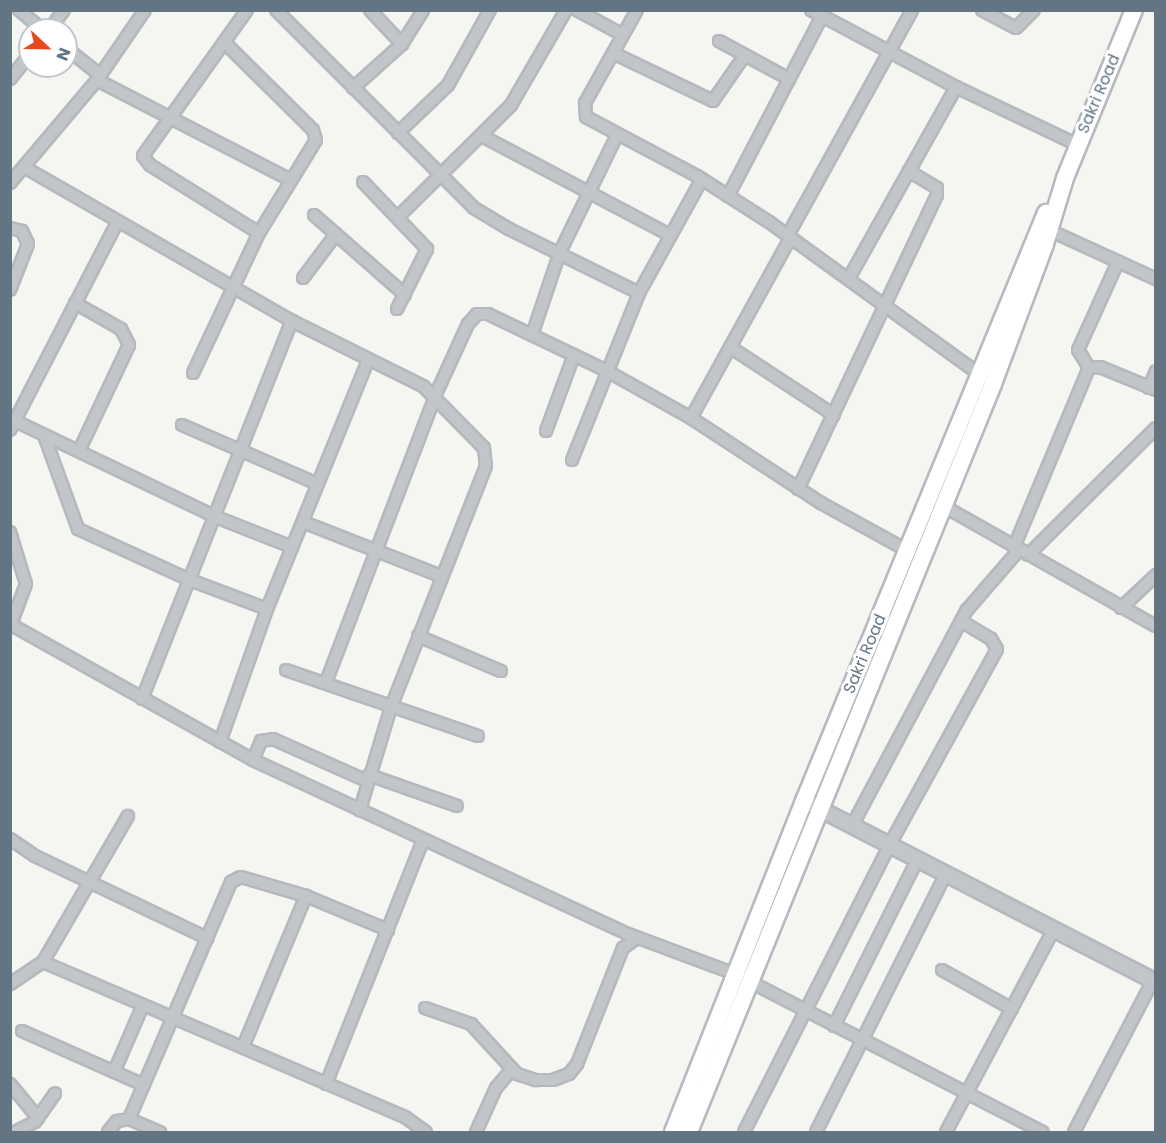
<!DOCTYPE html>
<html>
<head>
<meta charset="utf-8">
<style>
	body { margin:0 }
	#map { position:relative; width:1166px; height:1143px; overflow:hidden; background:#f5f5f1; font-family:Poppins,sans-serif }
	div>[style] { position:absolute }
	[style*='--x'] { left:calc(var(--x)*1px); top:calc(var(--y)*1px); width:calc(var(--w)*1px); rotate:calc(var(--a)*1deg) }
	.roads { filter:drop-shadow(2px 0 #b5b9bd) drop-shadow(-2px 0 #b5b9bd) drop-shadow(0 2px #b5b9bd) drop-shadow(0 -2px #b5b9bd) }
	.minor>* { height:10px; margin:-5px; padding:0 5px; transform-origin:5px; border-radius:5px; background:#c2c6c9 }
	.tertiary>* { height:14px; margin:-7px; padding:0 7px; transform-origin:7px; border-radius:7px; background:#c2c6c9 }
	.primary>* { height:16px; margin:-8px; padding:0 8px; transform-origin:8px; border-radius:8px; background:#fff }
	span { translate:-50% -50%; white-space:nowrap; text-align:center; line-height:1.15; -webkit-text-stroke:6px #fff; paint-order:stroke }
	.street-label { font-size:16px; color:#637583 }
	.frame { position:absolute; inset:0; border:12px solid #637583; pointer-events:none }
	.north { position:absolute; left:18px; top:18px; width:60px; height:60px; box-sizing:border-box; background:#fff; border:2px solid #c1c8cd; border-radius:50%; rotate:112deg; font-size:16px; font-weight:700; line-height:24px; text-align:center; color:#637583 }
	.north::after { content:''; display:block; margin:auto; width:21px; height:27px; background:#e7491e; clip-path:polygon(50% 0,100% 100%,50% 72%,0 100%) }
</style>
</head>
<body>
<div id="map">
	<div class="roads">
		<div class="minor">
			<div style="--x:19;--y:10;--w:31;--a:40"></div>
			<div style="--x:247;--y:10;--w:179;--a:125.5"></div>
			<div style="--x:143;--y:156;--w:11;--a:52"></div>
			<div style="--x:150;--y:165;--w:128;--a:32"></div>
			<div style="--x:276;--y:10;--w:280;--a:45"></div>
			<div style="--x:474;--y:208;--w:41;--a:31"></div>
			<div style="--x:509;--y:229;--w:145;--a:26.2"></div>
			<div style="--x:370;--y:10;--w:47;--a:46.7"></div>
			<div style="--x:577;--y:10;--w:52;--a:28.5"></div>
			<div style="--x:637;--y:10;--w:107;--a:119.2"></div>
			<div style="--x:585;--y:103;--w:14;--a:86"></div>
			<div style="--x:586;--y:117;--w:126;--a:28"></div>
			<div style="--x:697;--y:176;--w:85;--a:32.6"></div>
			<div style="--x:769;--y:222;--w:264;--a:35.9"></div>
			<div style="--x:811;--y:10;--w:164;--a:28"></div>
			<div style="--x:956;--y:87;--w:135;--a:25.4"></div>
			<div style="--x:982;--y:10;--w:38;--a:28"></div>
			<div style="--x:1016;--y:28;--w:25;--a:-45"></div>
			<div style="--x:49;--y:30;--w:25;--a:-53"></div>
			<div style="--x:719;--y:41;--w:80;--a:28.5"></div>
			<div style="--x:66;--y:48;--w:43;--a:38.5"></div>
			<div style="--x:613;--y:53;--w:111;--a:25.6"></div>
			<div style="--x:713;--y:101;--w:56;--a:-55.2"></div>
			<div style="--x:10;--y:79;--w:32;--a:-51"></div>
			<div style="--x:97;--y:80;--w:218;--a:27.3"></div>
			<div style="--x:353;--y:88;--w:66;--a:-41.9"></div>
			<div style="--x:402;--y:44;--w:40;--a:-58"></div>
			<div style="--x:398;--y:133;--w:69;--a:-43.8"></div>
			<div style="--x:448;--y:85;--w:86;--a:-60.8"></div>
			<div style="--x:482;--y:136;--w:212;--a:27.8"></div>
			<div style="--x:24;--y:167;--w:309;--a:29.9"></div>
			<div style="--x:292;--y:321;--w:146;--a:26.4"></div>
			<div style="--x:423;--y:386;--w:87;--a:45.5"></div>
			<div style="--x:484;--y:448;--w:18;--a:84"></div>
			<div style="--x:486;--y:466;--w:259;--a:111.5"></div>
			<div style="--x:391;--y:707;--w:108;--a:106.8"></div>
			<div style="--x:363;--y:182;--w:93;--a:46.3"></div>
			<div style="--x:427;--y:249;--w:67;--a:116.6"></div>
			<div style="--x:10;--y:183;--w:135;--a:-49.8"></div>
			<div style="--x:97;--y:80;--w:85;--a:-55.6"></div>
			<div style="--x:728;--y:196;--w:203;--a:-62.4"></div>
			<div style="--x:314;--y:215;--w:121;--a:41.3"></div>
			<div style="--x:398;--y:217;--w:159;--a:-44.7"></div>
			<div style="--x:511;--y:105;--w:110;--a:-59.9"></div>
			<div style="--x:10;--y:228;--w:12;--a:14"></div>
			<div style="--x:22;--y:231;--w:14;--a:65"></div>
			<div style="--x:28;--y:244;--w:49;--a:111.4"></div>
			<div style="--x:1049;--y:230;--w:118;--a:24.6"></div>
			<div style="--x:788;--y:235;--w:257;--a:-61.1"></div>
			<div style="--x:303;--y:278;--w:55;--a:-53.1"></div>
			<div style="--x:849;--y:278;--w:219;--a:-60.7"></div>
			<div style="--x:75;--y:303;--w:53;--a:29.5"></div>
			<div style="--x:121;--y:329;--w:18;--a:63"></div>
			<div style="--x:129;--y:345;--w:117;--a:115.3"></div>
			<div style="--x:532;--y:335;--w:88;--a:-71.4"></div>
			<div style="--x:560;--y:252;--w:130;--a:-64"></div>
			<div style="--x:730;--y:347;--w:124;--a:33.2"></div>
			<div style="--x:1089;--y:368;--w:21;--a:-121"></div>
			<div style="--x:1078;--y:350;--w:97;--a:-65.6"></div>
			<div style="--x:193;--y:373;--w:155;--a:-64.8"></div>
			<div style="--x:259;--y:233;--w:109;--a:-58.5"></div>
			<div style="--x:316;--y:140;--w:10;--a:-107"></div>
			<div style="--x:313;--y:130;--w:125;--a:-135.3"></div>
			<div style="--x:1149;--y:388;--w:18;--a:-68"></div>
			<div style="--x:691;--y:418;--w:207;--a:-61.1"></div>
			<div style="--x:15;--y:421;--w:223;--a:25.5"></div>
			<div style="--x:216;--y:517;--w:82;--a:21.5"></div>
			<div style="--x:182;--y:425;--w:148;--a:23.5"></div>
			<div style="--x:10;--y:430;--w:235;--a:-62.7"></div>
			<div style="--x:546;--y:431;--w:81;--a:-69.8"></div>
			<div style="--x:44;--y:435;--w:100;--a:70.1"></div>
			<div style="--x:78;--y:529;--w:123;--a:24.5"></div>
			<div style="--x:190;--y:580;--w:82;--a:20.6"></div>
			<div style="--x:572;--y:460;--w:180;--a:-68.1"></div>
			<div style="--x:639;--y:293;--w:130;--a:-61.1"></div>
			<div style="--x:798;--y:489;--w:325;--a:-64.7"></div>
			<div style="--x:937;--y:195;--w:7;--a:-90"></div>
			<div style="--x:937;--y:188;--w:33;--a:-149"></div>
			<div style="--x:940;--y:504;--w:248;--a:29.5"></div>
			<div style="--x:303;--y:522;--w:148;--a:21.4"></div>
			<div style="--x:10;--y:532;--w:54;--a:72.9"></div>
			<div style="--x:26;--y:584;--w:46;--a:110.4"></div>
			<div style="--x:1014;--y:547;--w:194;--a:-67.3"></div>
			<div style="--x:1089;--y:368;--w:11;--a:-5"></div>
			<div style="--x:1100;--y:367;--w:61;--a:22.3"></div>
			<div style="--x:1028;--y:555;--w:180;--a:-44.8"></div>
			<div style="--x:1121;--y:608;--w:48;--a:-43.3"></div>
			<div style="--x:10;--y:624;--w:278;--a:29.2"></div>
			<div style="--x:253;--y:760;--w:413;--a:24.9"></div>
			<div style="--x:628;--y:934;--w:114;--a:20.5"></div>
			<div style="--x:735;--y:974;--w:346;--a:27.2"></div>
			<div style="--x:418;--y:636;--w:90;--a:22.9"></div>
			<div style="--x:286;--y:670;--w:203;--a:19"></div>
			<div style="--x:326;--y:682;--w:306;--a:-69.1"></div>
			<div style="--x:435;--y:396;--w:79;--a:-65.4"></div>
			<div style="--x:468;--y:324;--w:13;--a:-48"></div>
			<div style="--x:477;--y:314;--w:11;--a:0"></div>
			<div style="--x:488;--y:314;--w:132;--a:25.6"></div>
			<div style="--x:607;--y:371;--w:96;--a:29.2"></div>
			<div style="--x:691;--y:418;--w:155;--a:33.2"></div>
			<div style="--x:821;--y:503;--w:102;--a:28.8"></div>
			<div style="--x:142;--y:699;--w:407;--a:-68.4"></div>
			<div style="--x:220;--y:742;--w:141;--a:-70.5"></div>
			<div style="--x:267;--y:609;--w:269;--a:-67.9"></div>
			<div style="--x:253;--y:760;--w:21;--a:-67"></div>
			<div style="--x:261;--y:741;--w:12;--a:-9"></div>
			<div style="--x:273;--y:739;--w:103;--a:24.1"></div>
			<div style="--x:369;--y:775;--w:93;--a:19.4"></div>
			<div style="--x:853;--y:824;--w:242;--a:-62"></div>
			<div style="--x:967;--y:610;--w:79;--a:-49.1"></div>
			<div style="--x:10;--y:839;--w:30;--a:34"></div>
			<div style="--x:35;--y:856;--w:191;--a:25.5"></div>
			<div style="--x:43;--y:962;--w:394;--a:23.2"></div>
			<div style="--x:405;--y:1117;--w:26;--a:36"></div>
			<div style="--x:942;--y:970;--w:80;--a:29.1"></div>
			<div style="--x:10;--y:984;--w:40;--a:-34"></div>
			<div style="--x:43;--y:962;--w:169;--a:-59.8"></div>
			<div style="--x:425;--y:1008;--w:49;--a:19.2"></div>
			<div style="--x:471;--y:1024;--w:68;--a:47.4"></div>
			<div style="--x:517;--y:1074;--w:20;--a:18"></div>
			<div style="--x:536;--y:1080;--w:17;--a:0"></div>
			<div style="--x:553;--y:1080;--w:17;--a:-21"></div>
			<div style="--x:569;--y:1074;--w:13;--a:-51"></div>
			<div style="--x:577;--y:1064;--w:125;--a:-68.4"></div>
			<div style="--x:623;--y:948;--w:17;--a:-36"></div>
			<div style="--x:834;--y:1026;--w:188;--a:-63.4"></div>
			<div style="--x:22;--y:1031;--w:133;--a:23.9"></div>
			<div style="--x:243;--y:1047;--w:164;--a:-67.4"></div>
			<div style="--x:114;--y:1072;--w:73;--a:-66.6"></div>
			<div style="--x:10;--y:1084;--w:44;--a:50.5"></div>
			<div style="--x:326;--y:1084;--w:263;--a:-68.3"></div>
			<div style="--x:129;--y:1119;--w:258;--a:-66.7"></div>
			<div style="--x:231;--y:882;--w:11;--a:-27"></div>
			<div style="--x:241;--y:877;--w:68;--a:16.3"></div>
			<div style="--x:306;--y:896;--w:89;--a:22.5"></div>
			<div style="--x:15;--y:1132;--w:22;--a:-27"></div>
			<div style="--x:35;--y:1122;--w:35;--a:-55"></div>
			<div style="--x:108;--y:1132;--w:14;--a:-51"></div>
			<div style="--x:117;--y:1121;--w:12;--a:-9"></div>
			<div style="--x:129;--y:1119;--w:34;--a:23"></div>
			<div style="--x:476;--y:1132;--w:48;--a:-65.6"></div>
			<div style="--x:496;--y:1088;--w:25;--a:-50"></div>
			<div style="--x:744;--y:1132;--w:323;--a:-63.1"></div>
			<div style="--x:890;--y:844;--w:222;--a:-61.2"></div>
			<div style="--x:997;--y:649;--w:12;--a:-121"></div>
			<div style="--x:991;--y:639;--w:35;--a:-149"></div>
			<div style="--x:816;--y:1132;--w:290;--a:-63.3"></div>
			<div style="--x:946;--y:1132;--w:230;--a:-62"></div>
			<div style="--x:1074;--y:1132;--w:171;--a:-62.5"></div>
		</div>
		<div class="tertiary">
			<div style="--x:804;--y:801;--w:396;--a:27.2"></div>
		</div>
		<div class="primary">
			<div style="--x:673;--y:1132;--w:356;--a:-68.4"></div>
			<div style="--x:804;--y:801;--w:636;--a:-67.63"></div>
			<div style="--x:689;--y:1132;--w:807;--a:-67.88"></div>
			<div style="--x:993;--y:384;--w:149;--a:-69.6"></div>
			<div style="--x:1045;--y:244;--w:69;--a:-73.1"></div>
			<div style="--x:1065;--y:178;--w:182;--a:-67.7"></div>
		</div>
	</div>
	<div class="street-label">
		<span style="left:1099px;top:94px;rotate:-67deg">Sakri Road</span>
		<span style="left:865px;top:654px;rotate:-67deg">Sakri Road</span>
	</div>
	<div class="frame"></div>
	<div class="north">N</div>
</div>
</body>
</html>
